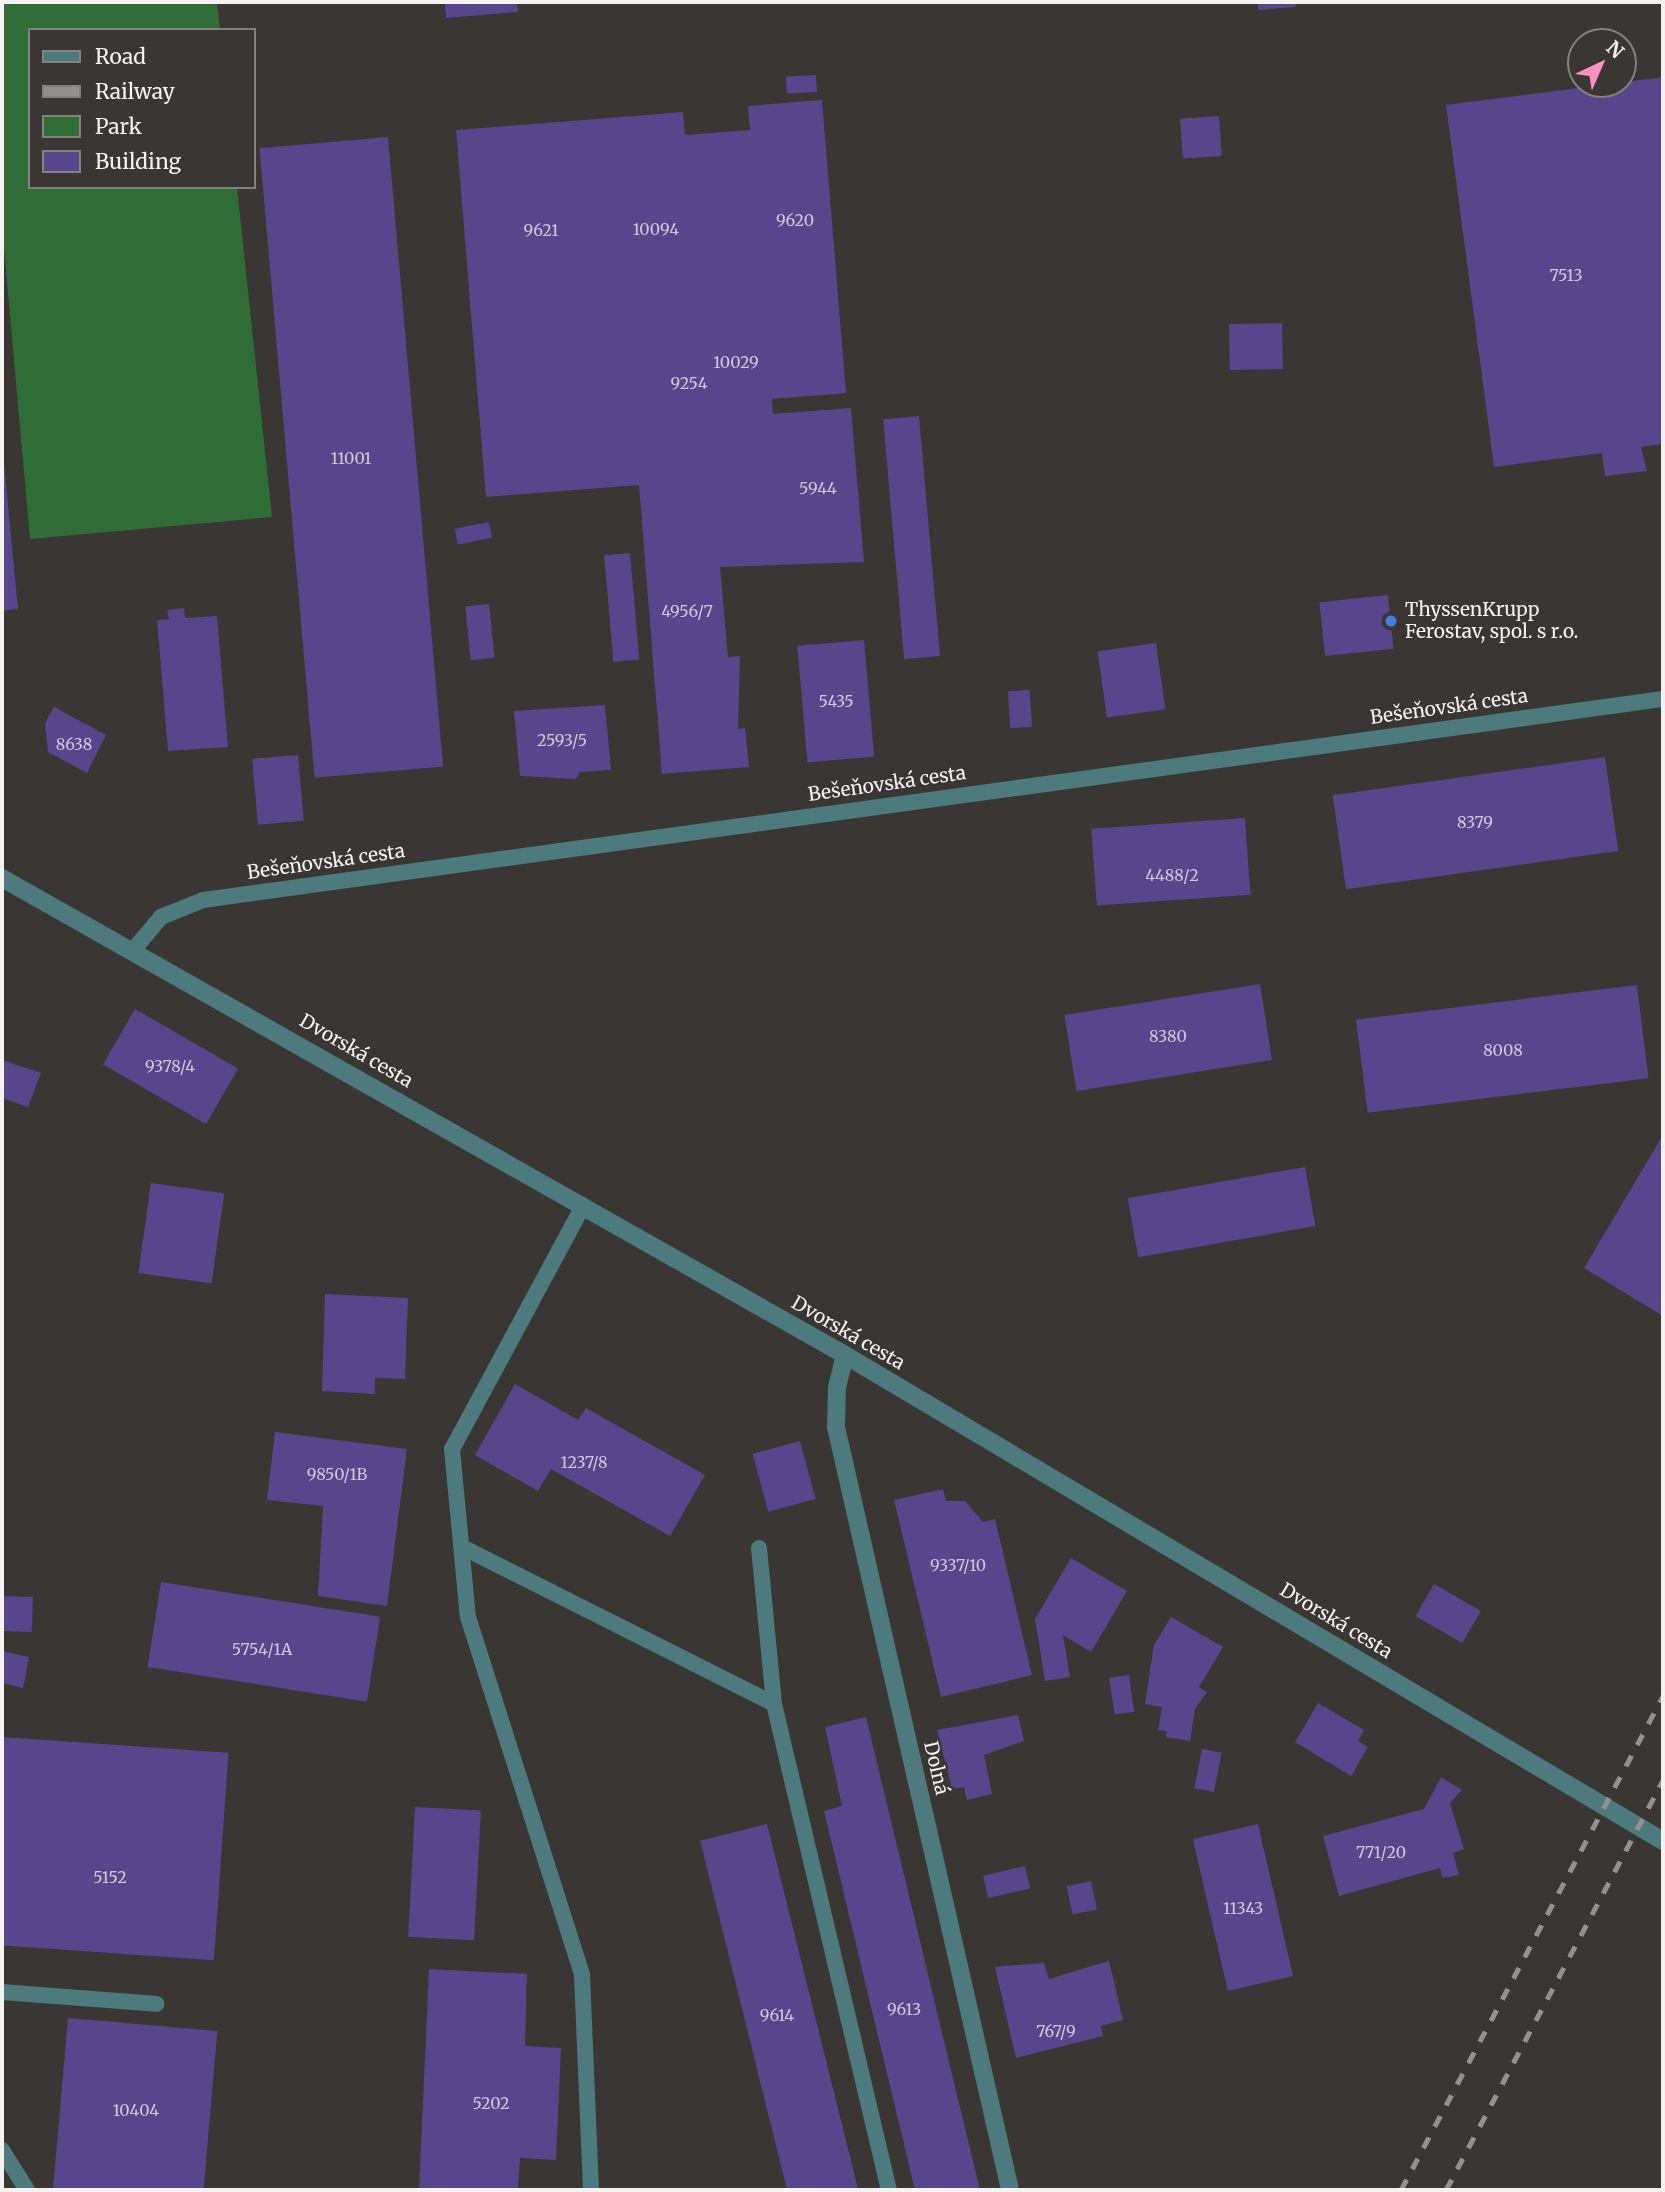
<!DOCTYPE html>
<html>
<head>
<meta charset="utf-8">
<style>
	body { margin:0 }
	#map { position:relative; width:1665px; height:2192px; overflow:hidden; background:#393634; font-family:Merriweather,serif }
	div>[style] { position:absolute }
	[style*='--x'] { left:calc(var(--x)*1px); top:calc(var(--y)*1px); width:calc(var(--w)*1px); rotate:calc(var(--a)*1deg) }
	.green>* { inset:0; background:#306c35 }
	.building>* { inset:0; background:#57468b; transform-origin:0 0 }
	.service>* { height:16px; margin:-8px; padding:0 8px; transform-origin:8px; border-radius:8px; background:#4c7a7d }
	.minor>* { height:18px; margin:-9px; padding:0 9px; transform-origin:9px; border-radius:9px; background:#4c7a7d }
	.tertiary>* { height:18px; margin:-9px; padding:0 9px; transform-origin:9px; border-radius:9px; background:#4c7a7d }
	.rail>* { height:5px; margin-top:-2.5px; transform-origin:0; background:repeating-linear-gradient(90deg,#93908e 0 12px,transparent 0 24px) }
	.dots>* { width:19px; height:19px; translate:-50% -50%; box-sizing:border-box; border:4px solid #393634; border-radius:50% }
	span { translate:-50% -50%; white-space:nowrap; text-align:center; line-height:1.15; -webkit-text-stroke:5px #393634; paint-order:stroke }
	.number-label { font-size:16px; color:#cec8d8 }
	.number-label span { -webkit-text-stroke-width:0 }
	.poi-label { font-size:19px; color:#f5f3f1 }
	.left { translate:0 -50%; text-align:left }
	.street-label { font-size:19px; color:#f5f3f1 }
	.frame { position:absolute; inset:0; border:4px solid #f5f3f1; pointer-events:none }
	.legend { position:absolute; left:28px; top:28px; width:228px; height:161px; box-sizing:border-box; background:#393634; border:2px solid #848280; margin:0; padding:9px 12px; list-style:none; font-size:21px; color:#f5f3f1 }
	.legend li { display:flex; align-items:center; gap:14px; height:35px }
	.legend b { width:35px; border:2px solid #848280 }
	.north { position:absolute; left:1567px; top:28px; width:70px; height:70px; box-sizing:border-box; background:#393634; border:2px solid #848280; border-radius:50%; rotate:44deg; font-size:19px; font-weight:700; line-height:28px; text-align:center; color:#f5f3f1 }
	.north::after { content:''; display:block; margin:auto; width:24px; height:32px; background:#fc8fc2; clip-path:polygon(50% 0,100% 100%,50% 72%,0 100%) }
</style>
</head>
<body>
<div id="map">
	<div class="green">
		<div style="clip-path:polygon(2px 2px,217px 2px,220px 30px,30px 30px,30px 187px,237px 187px,272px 517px,30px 539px,2px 227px)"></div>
	</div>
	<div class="building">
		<div style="clip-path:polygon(445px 2px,517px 2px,518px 12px,446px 18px)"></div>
		<div style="clip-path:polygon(1258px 2px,1295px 2px,1296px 7px,1258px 10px)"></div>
		<div style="left:816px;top:75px;width:17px;height:30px;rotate:87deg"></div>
		<div style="clip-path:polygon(1663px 77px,1663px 444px,1641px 447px,1647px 471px,1605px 476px,1602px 453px,1494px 467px,1446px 105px)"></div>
		<div style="clip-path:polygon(822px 100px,846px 393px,772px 399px,773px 414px,851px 408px,864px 562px,720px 567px,728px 657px,740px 656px,738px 729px,745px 728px,749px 767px,662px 774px,639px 485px,486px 497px,456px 130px,683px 112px,685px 135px,750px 130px,748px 106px)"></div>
		<div style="left:1219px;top:116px;width:40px;height:39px;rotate:86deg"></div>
		<div style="left:388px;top:137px;width:632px;height:129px;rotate:85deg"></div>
		<div style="left:1282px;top:323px;width:46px;height:53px;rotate:89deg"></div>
		<div style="left:919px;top:416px;width:241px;height:36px;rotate:85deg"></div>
		<div style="clip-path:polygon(2px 442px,18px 609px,2px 611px)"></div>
		<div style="left:489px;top:522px;width:16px;height:35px;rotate:79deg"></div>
		<div style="left:630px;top:553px;width:107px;height:26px;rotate:85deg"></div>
		<div style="left:1388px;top:595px;width:54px;height:69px;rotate:84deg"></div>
		<div style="left:489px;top:604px;width:54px;height:24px;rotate:84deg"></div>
		<div style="clip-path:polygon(184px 608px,185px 618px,217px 616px,228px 747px,168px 751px,157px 620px,169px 619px,167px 610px)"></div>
		<div style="left:864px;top:640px;width:117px;height:67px;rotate:85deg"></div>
		<div style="left:1156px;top:643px;width:67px;height:59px;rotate:82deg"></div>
		<div style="left:1030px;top:690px;width:37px;height:22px;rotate:87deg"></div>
		<div style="clip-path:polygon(605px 705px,611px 770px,580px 772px,576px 779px,520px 776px,514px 711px)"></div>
		<div style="clip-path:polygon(54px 707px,106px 735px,87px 773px,48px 752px,45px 723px)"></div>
		<div style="left:298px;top:755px;width:66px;height:46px;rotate:85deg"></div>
		<div style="left:1605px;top:757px;width:95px;height:275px;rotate:82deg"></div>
		<div style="left:1245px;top:818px;width:77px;height:154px;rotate:86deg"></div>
		<div style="left:1260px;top:984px;width:77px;height:198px;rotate:81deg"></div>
		<div style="left:1637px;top:985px;width:94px;height:283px;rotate:83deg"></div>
		<div style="left:135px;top:1009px;width:119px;height:64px;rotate:30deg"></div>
		<div style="clip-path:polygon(2px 1060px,41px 1073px,28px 1107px,2px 1098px)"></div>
		<div style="clip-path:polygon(1663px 1135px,1663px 1316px,1584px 1268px)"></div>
		<div style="left:1305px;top:1167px;width:60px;height:180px;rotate:80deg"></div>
		<div style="left:151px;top:1183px;width:74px;height:91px;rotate:8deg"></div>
		<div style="clip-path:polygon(325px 1294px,408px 1298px,405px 1379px,375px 1378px,375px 1394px,322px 1391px)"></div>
		<div style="clip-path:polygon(515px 1384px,578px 1420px,586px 1408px,705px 1475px,670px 1536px,551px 1469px,538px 1491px,475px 1455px)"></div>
		<div style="clip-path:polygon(275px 1432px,407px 1449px,387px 1606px,318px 1596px,323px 1506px,267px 1500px)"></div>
		<div style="left:800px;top:1441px;width:60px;height:49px;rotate:75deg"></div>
		<div style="clip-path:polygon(943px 1489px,946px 1501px,965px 1501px,983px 1522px,995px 1519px,1032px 1675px,941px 1697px,894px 1500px)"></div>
		<div style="clip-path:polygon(1071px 1558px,1127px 1591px,1091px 1652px,1063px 1635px,1070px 1677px,1045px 1681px,1035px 1619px)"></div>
		<div style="left:161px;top:1582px;width:222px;height:86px;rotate:9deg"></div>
		<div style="left:1434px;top:1584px;width:54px;height:37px;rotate:30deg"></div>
		<div style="left:2px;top:1596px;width:31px;height:35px;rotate:2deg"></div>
		<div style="clip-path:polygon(1171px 1617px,1223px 1647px,1199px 1687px,1207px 1692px,1195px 1709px,1190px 1741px,1166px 1737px,1167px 1731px,1158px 1730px,1162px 1707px,1145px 1704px,1154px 1645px)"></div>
		<div style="clip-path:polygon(2px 1651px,29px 1657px,23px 1688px,2px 1683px)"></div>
		<div style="left:1129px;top:1675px;width:37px;height:20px;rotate:82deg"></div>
		<div style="clip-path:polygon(1318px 1703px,1364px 1730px,1358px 1741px,1368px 1747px,1351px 1776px,1295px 1742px)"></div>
		<div style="clip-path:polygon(1018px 1715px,1024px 1741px,984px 1755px,992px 1794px,967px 1800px,964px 1787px,952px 1789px,937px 1730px)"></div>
		<div style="clip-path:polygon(866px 1717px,979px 2186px,980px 2190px,915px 2190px,824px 1811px,842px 1806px,825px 1727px)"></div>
		<div style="left:2px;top:1737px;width:227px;height:208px;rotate:4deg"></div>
		<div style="left:1202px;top:1749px;width:20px;height:40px;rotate:11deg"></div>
		<div style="clip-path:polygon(1441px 1777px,1462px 1790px,1450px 1803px,1464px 1849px,1453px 1853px,1459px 1875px,1443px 1878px,1440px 1868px,1339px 1896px,1323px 1836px,1424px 1809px)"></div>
		<div style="left:415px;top:1807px;width:66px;height:130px;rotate:3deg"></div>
		<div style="left:767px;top:1824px;width:376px;height:69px;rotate:76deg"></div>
		<div style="left:1258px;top:1824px;width:156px;height:67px;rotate:77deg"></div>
		<div style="left:1025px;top:1866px;width:23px;height:43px;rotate:77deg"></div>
		<div style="left:1091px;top:1881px;width:29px;height:25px;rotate:78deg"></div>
		<div style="clip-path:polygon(1109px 1961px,1123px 2020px,1101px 2026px,1103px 2036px,1016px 2058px,995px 1967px,1044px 1963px,1049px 1979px)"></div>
		<div style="clip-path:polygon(429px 1969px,527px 1974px,525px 2046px,561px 2048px,556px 2160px,520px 2158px,518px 2190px,419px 2190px)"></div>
		<div style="left:68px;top:2018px;width:150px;height:173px;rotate:5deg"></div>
	</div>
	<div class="service">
		<div style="--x:135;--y:948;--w:40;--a:-50"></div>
		<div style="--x:161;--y:917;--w:45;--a:-22"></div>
		<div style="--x:203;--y:900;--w:1474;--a:-7.84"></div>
		<div style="--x:583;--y:1206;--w:276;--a:118.3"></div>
		<div style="--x:452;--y:1449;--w:169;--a:84.6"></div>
		<div style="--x:468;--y:1617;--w:376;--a:72.3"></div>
		<div style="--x:582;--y:1975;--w:215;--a:87.6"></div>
		<div style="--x:462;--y:1547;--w:349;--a:26.7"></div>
		<div style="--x:759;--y:1548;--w:157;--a:84.5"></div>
		<div style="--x:774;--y:1704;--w:499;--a:76.7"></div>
		<div style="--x:2;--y:1992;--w:155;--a:4.4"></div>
		<div style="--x:2;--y:2150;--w:47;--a:58"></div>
	</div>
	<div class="minor">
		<div style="--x:845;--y:1355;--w:33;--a:104"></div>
		<div style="--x:837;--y:1387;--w:40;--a:91.4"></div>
		<div style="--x:836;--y:1427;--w:783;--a:77.15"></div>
	</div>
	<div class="tertiary">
		<div style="--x:2;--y:878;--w:969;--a:29.5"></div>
		<div style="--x:845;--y:1355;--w:951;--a:30.72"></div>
	</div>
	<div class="rail">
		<div style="--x:1401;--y:2190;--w:559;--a:-62.06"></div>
		<div style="--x:1446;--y:2190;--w:464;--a:-62.1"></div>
	</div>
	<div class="dots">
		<div style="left:1391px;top:621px;background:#3f7fe0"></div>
	</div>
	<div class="number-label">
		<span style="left:795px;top:220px">9620</span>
		<span style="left:656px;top:229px">10094</span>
		<span style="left:541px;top:230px">9621</span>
		<span style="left:1566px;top:275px">7513</span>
		<span style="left:736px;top:362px">10029</span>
		<span style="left:689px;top:383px">9254</span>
		<span style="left:351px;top:458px">11001</span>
		<span style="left:818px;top:488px">5944</span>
		<span style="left:687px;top:611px">4956/7</span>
		<span style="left:836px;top:701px">5435</span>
		<span style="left:562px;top:740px">2593/5</span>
		<span style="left:74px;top:744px">8638</span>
		<span style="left:1475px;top:822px">8379</span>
		<span style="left:1172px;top:875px">4488/2</span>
		<span style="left:1168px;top:1036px">8380</span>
		<span style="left:1503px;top:1050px">8008</span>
		<span style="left:170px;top:1066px">9378/4</span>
		<span style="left:584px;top:1462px">1237/8</span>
		<span style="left:337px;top:1474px">9850/1B</span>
		<span style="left:958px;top:1565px">9337/10</span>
		<span style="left:262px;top:1649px">5754/1A</span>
		<span style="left:1381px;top:1852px">771/20</span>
		<span style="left:110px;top:1877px">5152</span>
		<span style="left:1243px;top:1908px">11343</span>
		<span style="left:904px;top:2009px">9613</span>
		<span style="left:777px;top:2015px">9614</span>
		<span style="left:1056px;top:2031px">767/9</span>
		<span style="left:491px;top:2103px">5202</span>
		<span style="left:136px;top:2110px">10404</span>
	</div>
	<div class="poi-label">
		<span class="left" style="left:1405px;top:621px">ThyssenKrupp<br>Ferostav, spol. s r.o.</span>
	</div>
	<div class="street-label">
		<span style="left:1449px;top:707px;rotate:-8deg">Bešeňovská cesta</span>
		<span style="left:887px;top:784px;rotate:-8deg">Bešeňovská cesta</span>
		<span style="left:326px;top:862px;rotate:-8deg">Bešeňovská cesta</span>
		<span style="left:356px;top:1051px;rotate:30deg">Dvorská cesta</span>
		<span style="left:848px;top:1333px;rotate:30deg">Dvorská cesta</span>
		<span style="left:1336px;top:1621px;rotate:31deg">Dvorská cesta</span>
		<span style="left:936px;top:1768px;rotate:77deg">Dolná</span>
	</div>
	<div class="frame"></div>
	<ul class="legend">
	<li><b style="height:9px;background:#4c7a7d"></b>Road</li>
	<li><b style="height:9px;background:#93908e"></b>Railway</li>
	<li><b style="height:19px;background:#306c35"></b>Park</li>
	<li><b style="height:19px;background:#57468b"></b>Building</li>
	</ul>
	<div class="north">N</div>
</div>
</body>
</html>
